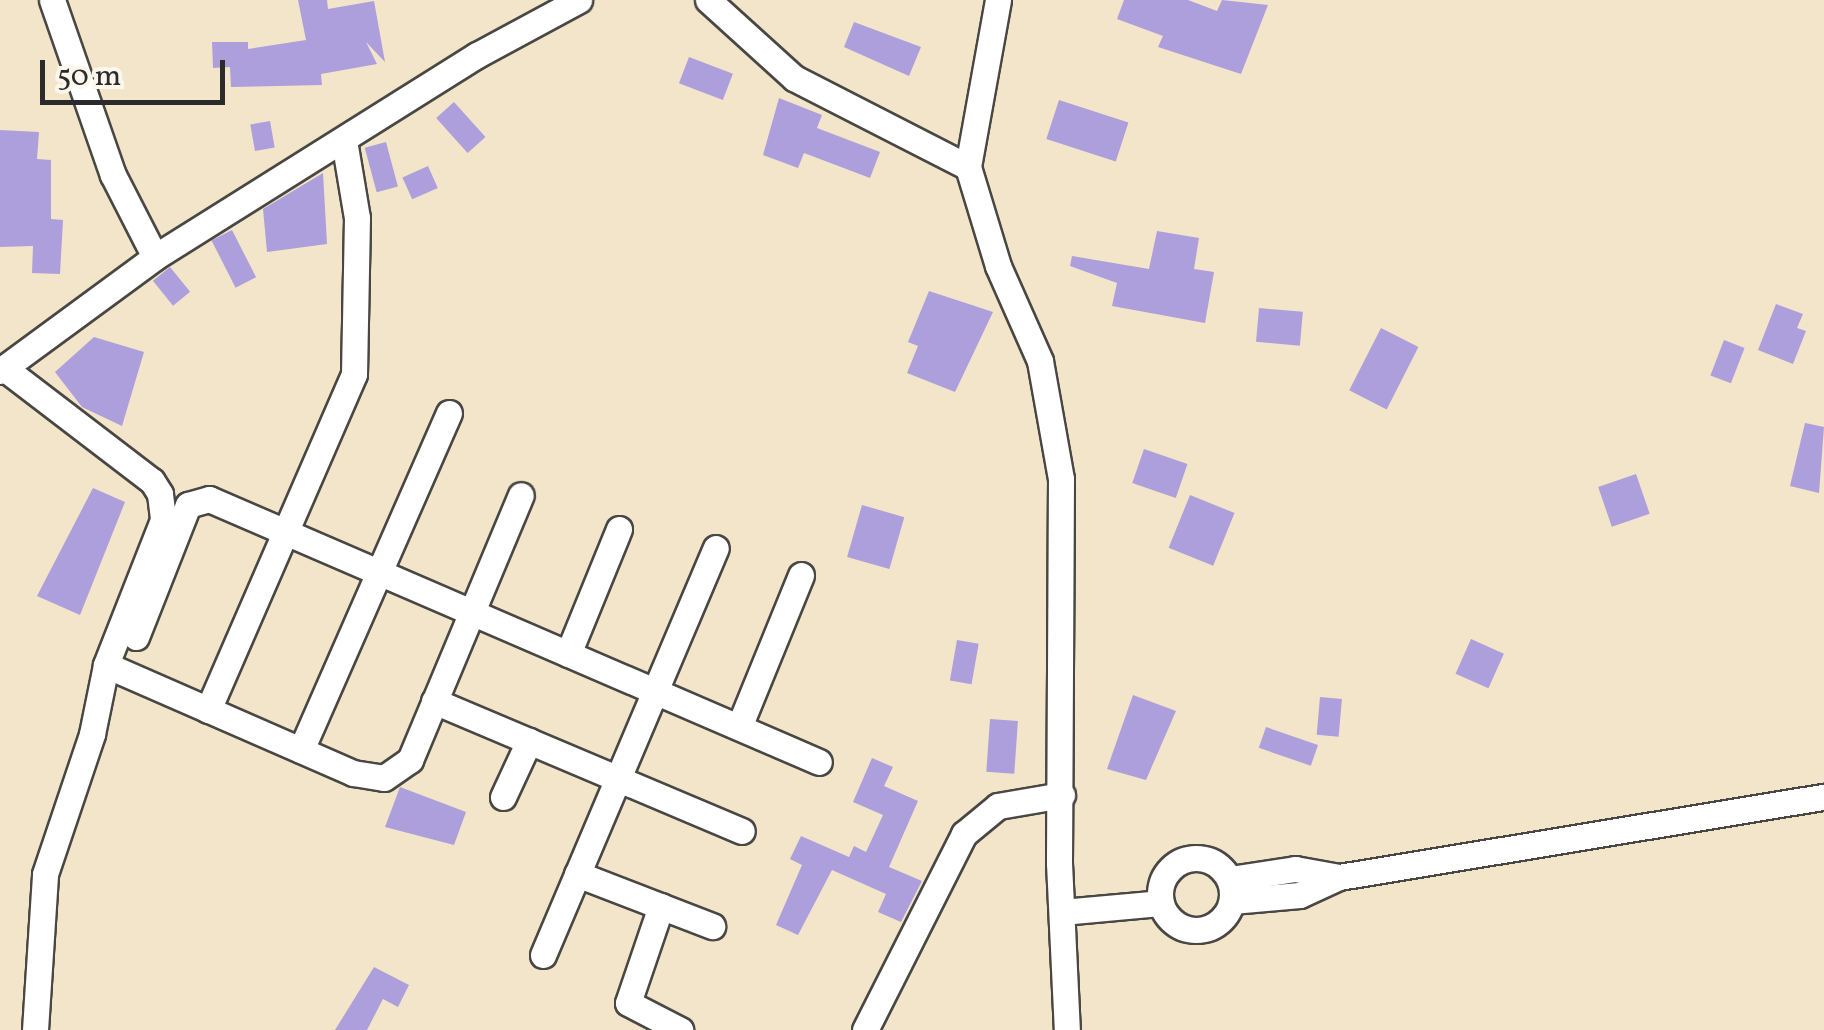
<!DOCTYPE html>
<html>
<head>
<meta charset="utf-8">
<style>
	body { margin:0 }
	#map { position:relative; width:1824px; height:1030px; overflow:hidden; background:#f2e5c9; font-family:Vollkorn,serif }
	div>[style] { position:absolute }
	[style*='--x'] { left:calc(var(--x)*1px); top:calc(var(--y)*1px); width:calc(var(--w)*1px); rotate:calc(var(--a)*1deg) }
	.building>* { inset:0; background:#ad9fdb; transform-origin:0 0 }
	.roads { filter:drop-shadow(2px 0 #494743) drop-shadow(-2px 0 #494743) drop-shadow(0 2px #494743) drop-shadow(0 -2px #494743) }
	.minor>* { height:25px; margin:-12.5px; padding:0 12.5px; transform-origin:12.5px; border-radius:12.5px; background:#fff }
	.minor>.ring { margin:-12.5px; padding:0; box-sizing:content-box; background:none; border:25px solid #fff; border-radius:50% }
	span { translate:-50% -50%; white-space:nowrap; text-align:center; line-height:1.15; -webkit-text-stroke:8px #fbf7ec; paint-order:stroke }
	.scale { position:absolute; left:40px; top:60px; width:185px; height:45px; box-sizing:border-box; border:5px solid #2b2b2b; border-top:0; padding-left:12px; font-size:30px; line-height:35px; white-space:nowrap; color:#2b2b2b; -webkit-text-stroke:8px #fbf7ec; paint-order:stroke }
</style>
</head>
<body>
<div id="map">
	<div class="building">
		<div style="clip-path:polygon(298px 0,327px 0,328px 9px,374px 1px,385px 62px,366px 42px,377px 64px,321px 74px,322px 85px,231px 87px,230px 67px,213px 68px,212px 42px,248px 42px,248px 49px,306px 40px)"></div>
		<div style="clip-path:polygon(1124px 0,1188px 0,1217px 11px,1222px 0,1268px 5px,1241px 74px,1158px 47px,1163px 36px,1117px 19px)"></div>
		<div style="clip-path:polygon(854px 22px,921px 47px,909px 76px,844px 47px)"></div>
		<div style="left:689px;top:57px;width:47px;height:28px;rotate:21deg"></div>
		<div style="clip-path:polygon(779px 98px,822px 115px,817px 128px,880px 152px,870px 178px,804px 153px,798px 168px,763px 155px)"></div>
		<div style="left:1059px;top:100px;width:73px;height:41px;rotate:18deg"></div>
		<div style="left:454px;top:102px;width:47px;height:24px;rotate:48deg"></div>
		<div style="left:270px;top:121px;width:27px;height:20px;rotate:80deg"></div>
		<div style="clip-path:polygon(0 130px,39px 132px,37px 159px,51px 160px,51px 219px,63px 220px,60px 274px,32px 273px,33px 246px,0 247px)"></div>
		<div style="left:386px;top:142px;width:46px;height:22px;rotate:75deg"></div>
		<div style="left:428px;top:166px;width:24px;height:28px;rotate:66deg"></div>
		<div style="clip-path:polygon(323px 173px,327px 244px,267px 252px,263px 209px)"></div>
		<div style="left:232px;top:230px;width:53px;height:23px;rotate:63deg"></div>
		<div style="clip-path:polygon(1157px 231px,1199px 238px,1194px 269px,1214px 272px,1205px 323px,1112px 306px,1117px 283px,1070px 266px,1072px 256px,1149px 269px)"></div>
		<div style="left:170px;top:267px;width:32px;height:22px;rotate:51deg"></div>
		<div style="clip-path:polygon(929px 291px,993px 312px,955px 392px,907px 373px,918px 346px,908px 342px)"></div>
		<div style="clip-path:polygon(1776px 304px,1803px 314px,1797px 328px,1806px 331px,1793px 364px,1758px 350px)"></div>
		<div style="left:1259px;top:308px;width:44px;height:34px;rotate:5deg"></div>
		<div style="left:1381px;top:328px;width:42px;height:70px;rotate:27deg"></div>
		<div style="clip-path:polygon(94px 337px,144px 352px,122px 426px,82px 407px,55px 372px)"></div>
		<div style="left:1724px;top:340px;width:22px;height:38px;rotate:21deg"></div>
		<div style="clip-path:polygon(1805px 423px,1824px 427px,1819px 493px,1790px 486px)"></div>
		<div style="left:1144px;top:449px;width:46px;height:36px;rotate:19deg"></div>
		<div style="left:1636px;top:474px;width:42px;height:40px;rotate:71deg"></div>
		<div style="clip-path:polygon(93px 488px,125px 502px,80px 615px,37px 596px)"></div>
		<div style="left:1190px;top:495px;width:48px;height:57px;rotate:22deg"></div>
		<div style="left:862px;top:505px;width:44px;height:54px;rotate:16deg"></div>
		<div style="left:1471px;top:639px;width:36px;height:38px;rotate:24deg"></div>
		<div style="left:957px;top:640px;width:22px;height:41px;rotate:10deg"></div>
		<div style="clip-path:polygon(1133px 695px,1176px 711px,1146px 780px,1107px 769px)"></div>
		<div style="left:1320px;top:697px;width:22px;height:38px;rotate:5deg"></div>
		<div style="left:990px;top:719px;width:28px;height:53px;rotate:4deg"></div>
		<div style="left:1266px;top:727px;width:55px;height:22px;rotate:19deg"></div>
		<div style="clip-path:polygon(872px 758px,893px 767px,884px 786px,918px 801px,889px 867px,922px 881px,901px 922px,878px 912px,886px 894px,832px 870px,798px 935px,776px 925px,802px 865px,790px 859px,801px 836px,849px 857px,854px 846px,866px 852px,883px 815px,853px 802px)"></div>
		<div style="clip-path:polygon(400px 787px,466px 812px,454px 845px,385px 827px)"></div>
		<div style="clip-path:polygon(374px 967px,409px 985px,398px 1007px,383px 999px,367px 1030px,335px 1030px)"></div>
	</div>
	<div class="roads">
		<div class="minor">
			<div style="--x:52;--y:0;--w:185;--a:70.8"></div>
			<div style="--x:113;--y:175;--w:92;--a:62.9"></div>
			<div style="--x:708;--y:0;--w:116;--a:42.2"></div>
			<div style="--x:794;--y:78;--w:195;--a:27.1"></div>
			<div style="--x:998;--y:0;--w:170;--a:100.2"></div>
			<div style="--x:968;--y:167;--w:103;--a:73.1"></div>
			<div style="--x:998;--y:266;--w:104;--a:66.1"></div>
			<div style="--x:1040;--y:361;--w:120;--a:79.9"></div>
			<div style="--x:1061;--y:479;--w:384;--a:90.3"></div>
			<div style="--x:1059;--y:863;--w:167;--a:87.3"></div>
			<div style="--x:4;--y:368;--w:186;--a:37.4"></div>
			<div style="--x:152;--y:481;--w:15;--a:58"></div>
			<div style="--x:160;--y:494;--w:26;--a:83"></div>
			<div style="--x:163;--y:520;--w:156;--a:111.5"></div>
			<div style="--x:106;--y:665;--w:270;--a:23.6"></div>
			<div style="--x:353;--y:773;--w:31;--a:9"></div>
			<div style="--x:384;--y:778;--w:32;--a:-35"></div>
			<div style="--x:410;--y:760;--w:287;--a:-67.3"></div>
			<div style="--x:0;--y:371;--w:192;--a:-36.3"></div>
			<div style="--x:155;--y:257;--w:380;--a:-32.1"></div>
			<div style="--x:477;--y:55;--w:116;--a:-28.3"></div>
			<div style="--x:136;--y:637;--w:142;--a:-68.5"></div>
			<div style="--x:188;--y:505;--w:22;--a:-16"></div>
			<div style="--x:209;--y:499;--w:664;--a:23.32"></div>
			<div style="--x:568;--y:654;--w:135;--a:-67.8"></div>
			<div style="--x:434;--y:701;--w:334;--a:22.9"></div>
			<div style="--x:208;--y:710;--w:366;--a:-66.5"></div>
			<div style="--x:354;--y:374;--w:156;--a:-88.9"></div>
			<div style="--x:357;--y:218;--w:79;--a:-99.5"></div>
			<div style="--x:739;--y:727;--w:164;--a:-67.8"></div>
			<div style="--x:301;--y:750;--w:368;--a:-66.3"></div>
			<div style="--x:503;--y:797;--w:62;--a:-65.1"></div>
			<div class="ring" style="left:1160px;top:858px;width:47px;height:47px"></div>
			<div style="--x:577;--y:874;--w:145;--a:21.1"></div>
			<div style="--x:1230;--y:879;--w:66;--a:-8.7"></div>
			<div style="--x:1295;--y:869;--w:45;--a:10.3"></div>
			<div style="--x:1232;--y:901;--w:68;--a:-5"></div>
			<div style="--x:1300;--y:895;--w:43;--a:-24.8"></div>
			<div style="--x:1339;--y:877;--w:492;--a:-9.4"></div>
			<div style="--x:661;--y:906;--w:102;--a:108.8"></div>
			<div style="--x:628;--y:1003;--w:59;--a:27.4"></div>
			<div style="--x:1062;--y:912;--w:98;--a:-5.2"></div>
			<div style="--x:543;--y:955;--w:442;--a:-67"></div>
			<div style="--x:35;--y:1030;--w:156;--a:-86.3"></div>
			<div style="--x:45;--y:874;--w:148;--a:-71.4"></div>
			<div style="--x:92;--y:734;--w:70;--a:-78.5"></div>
			<div style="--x:865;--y:1030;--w:220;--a:-63.2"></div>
			<div style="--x:964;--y:834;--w:44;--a:-39.5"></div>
			<div style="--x:998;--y:806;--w:65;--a:-9.8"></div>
		</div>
	</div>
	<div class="scale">50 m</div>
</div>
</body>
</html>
